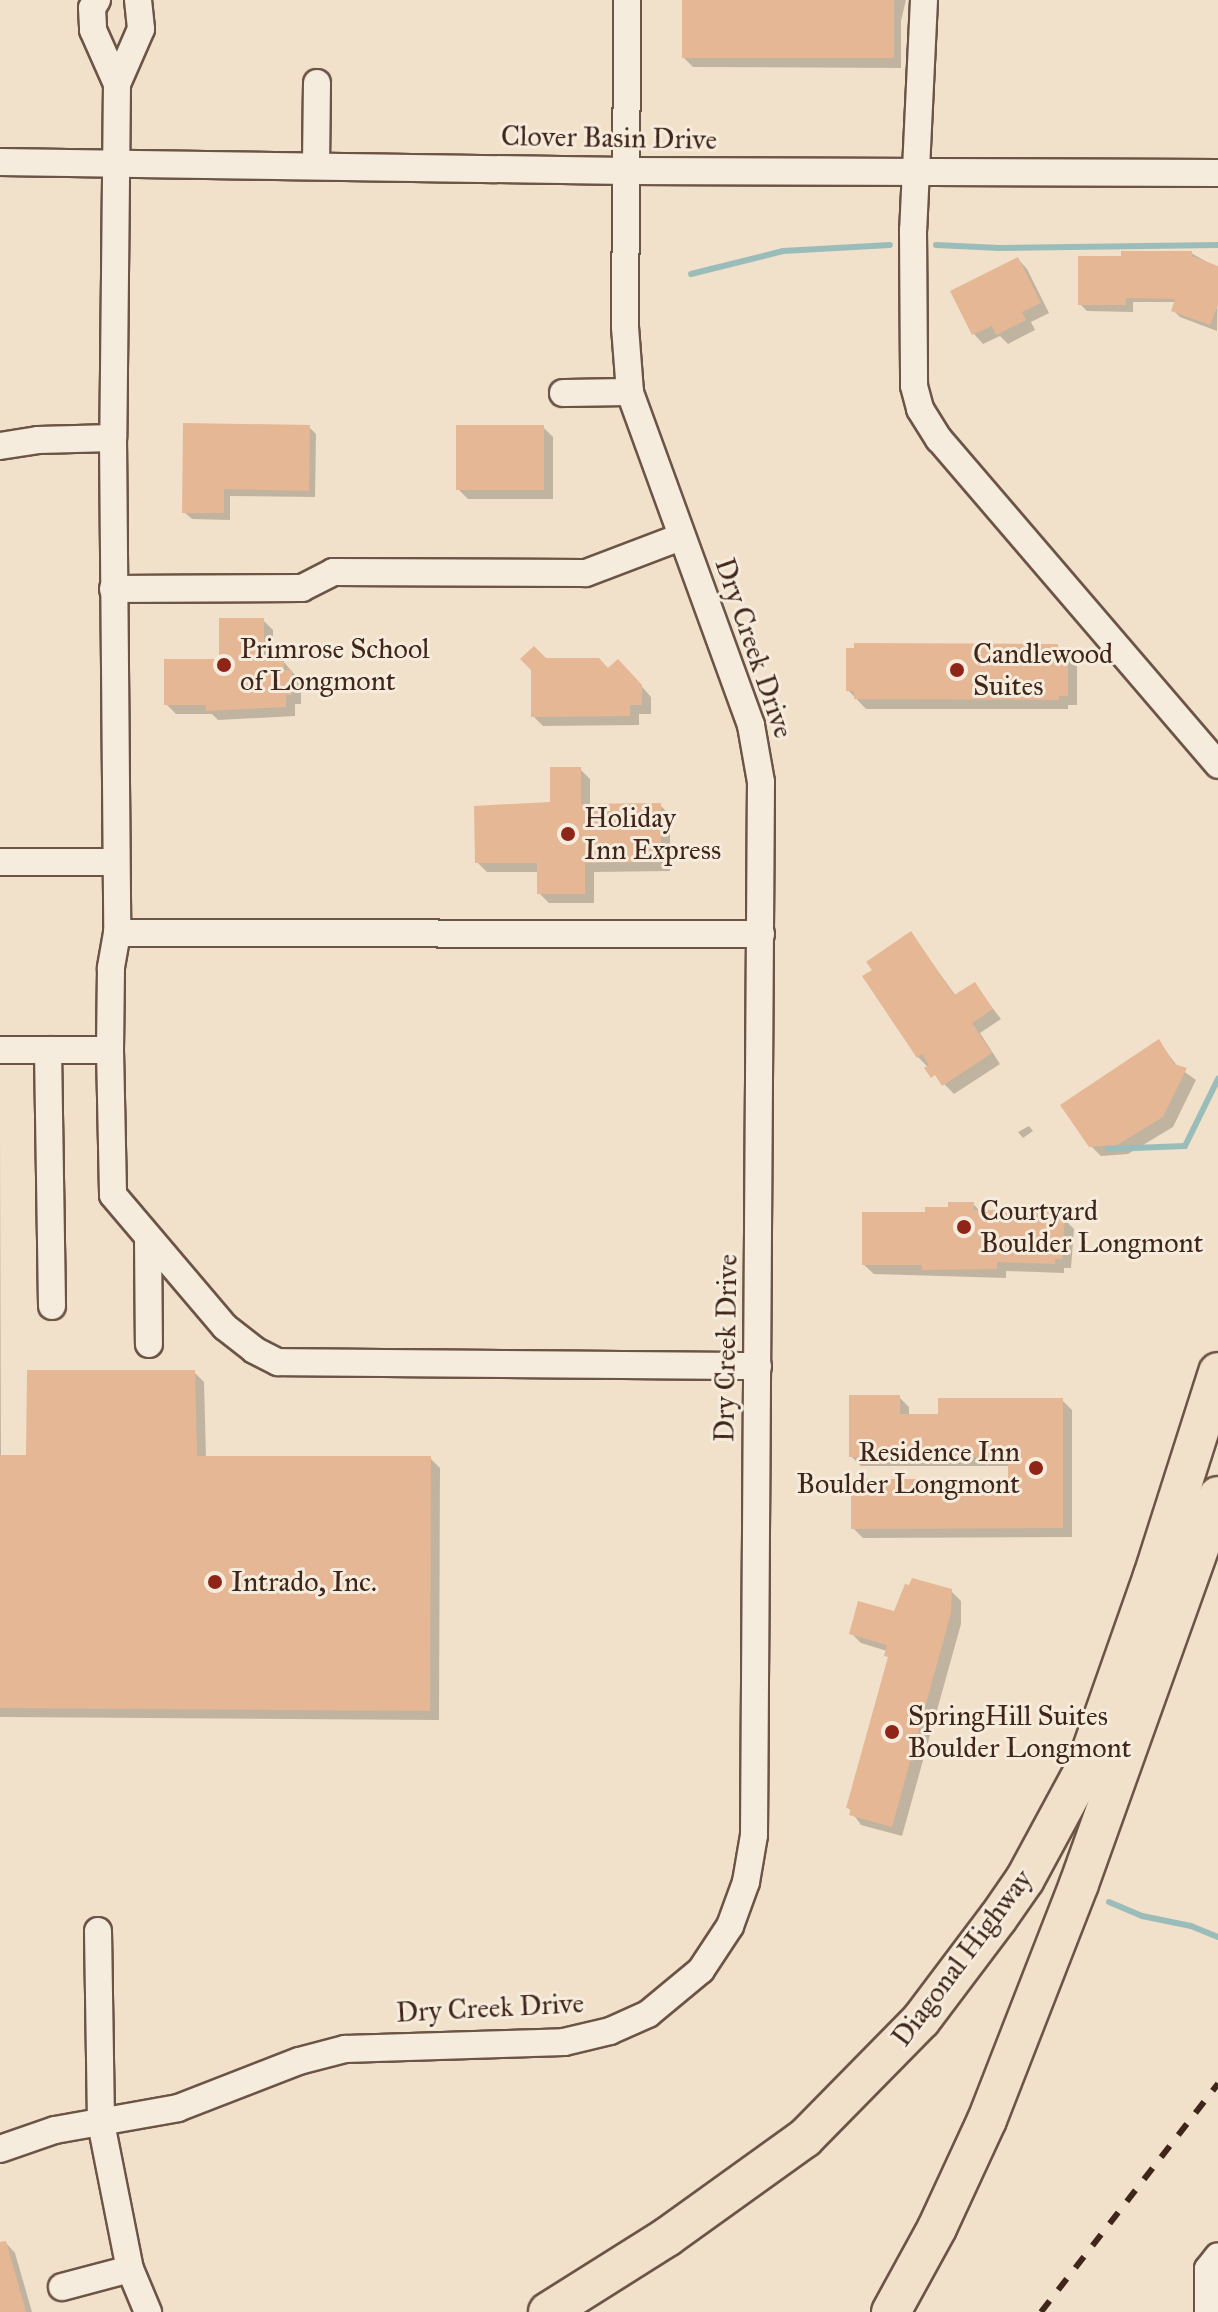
<!DOCTYPE html>
<html>
<head>
<meta charset="utf-8">
<style>
	body { margin:0 }
	#map { position:relative; width:1218px; height:2312px; overflow:hidden; background:#f1e1ca; font-family:"IM FELL Great Primer",serif }
	div>[style] { position:absolute }
	[style*='--x'] { left:calc(var(--x)*1px); top:calc(var(--y)*1px); width:calc(var(--w)*1px); rotate:calc(var(--a)*1deg) }
	.shadow>* { inset:0; background:#0003 }
	.stream>* { height:6px; margin:-3px; padding:0 3px; transform-origin:3px; border-radius:3px; background:#9bbdba }
	.building>* { inset:0; background:#e5b795; transform-origin:0 0 }
	.roads { filter:drop-shadow(2px 0 #6c5447) drop-shadow(-2px 0 #6c5447) drop-shadow(0 2px #6c5447) drop-shadow(0 -2px #6c5447) }
	.minor>* { height:26px; margin:-13px; padding:0 13px; transform-origin:13px; border-radius:13px; background:#f6ecdd }
	.highway>* { height:38px; margin:-19px; padding:0 19px; transform-origin:19px; border-radius:19px; background:#f1e1ca }
	.rail>* { height:6px; margin-top:-3px; transform-origin:0; background:repeating-linear-gradient(90deg,#40251b 0 14px,transparent 0 28px) }
	.dots>* { width:22px; height:22px; translate:-50% -50%; box-sizing:border-box; border:4px solid #f6ecdd; border-radius:50% }
	span { translate:-50% -50%; white-space:nowrap; text-align:center; line-height:1.15; -webkit-text-stroke:6px #f6ecdd; paint-order:stroke }
	.street-label { font-size:28px; color:#40251b }
	.poi-label { font-size:28px; color:#40251b }
	.left { translate:0 -50%; text-align:left }
	.right { translate:-100% -50%; text-align:right }
</style>
</head>
<body>
<div id="map">
	<div class="shadow">
		<div style="clip-path:polygon(684px 0,906px 0,901px 21px,901px 68px,693px 67px,683px 57px)"></div>
		<div style="clip-path:polygon(1191px 253px,1218px 268px,1217px 331px,1180px 317px,1173px 310px,1176px 302px,1133px 302px,1133px 312px,1087px 311px,1080px 304px)"></div>
		<div style="clip-path:polygon(1018px 259px,1027px 269px,1049px 313px,1031px 322px,1035px 330px,1008px 344px,1000px 336px,983px 344px,974px 334px)"></div>
		<div style="clip-path:polygon(309px 427px,316px 434px,315px 497px,230px 496px,230px 520px,192px 519px,184px 512px)"></div>
		<div style="clip-path:polygon(543px 427px,553px 437px,553px 499px,468px 499px,458px 489px)"></div>
		<div style="clip-path:polygon(263px 620px,273px 630px,273px 661px,283px 661px,301px 682px,301px 704px,295px 704px,295px 716px,218px 720px,212px 714px,176px 714px,166px 704px,221px 661px)"></div>
		<div style="clip-path:polygon(1057px 646px,1077px 660px,1077px 705px,1068px 705px,1068px 709px,866px 709px,848px 690px)"></div>
		<div style="clip-path:polygon(546px 660px,628px 671px,651px 697px,651px 714px,639px 714px,639px 725px,543px 726px,533px 716px)"></div>
		<div style="clip-path:polygon(580px 769px,590px 779px,590px 806px,660px 805px,670px 815px,670px 871px,594px 872px,594px 903px,549px 903px,539px 893px,539px 872px,487px 872px,477px 862px,552px 804px)"></div>
		<div style="clip-path:polygon(911px 934px,956px 996px,974px 984px,1001px 1019px,980px 1033px,1000px 1064px,954px 1094px,918px 1057px)"></div>
		<div style="clip-path:polygon(1159px 1042px,1178px 1067px,1196px 1080px,1173px 1127px,1128px 1154px,1101px 1156px,1091px 1146px)"></div>
		<div style="clip-path:polygon(1029px 1126px,1033px 1131px,1023px 1138px,1018px 1132px)"></div>
		<div style="clip-path:polygon(0 1127px,1px 1457px,28px 1457px,194px 1372px,204px 1382px,206px 1458px,430px 1458px,440px 1468px,439px 1720px,0 1717px)"></div>
		<div style="clip-path:polygon(973px 1204px,981px 1212px,1053px 1212px,1064px 1219px,1074px 1229px,1071px 1268px,1064px 1268px,1064px 1273px,1006px 1271px,1006px 1278px,874px 1274px,864px 1265px,927px 1214px)"></div>
		<div style="clip-path:polygon(899px 1397px,909px 1407px,909px 1416px,940px 1416px,1062px 1400px,1072px 1410px,1072px 1537px,863px 1538px,853px 1528px,1010px 1481px,1010px 1466px,861px 1466px,851px 1456px)"></div>
		<div style="clip-path:polygon(951px 1591px,961px 1601px,961px 1624px,902px 1836px,861px 1825px,848px 1807px,889px 1659px,887px 1651px,861px 1643px,851px 1633px)"></div>
		<div style="clip-path:polygon(6px 2243px,15px 2253px,32px 2312px,0 2312px,0 2244px)"></div>
	</div>
	<div class="stream">
		<div style="--x:936;--y:245;--w:64;--a:2.7"></div>
		<div style="--x:1000;--y:248;--w:218;--a:-0.8"></div>
		<div style="--x:691;--y:274;--w:95;--a:-14"></div>
		<div style="--x:783;--y:251;--w:107;--a:-3.2"></div>
		<div style="--x:1108;--y:1149;--w:77;--a:-2.2"></div>
		<div style="--x:1185;--y:1146;--w:75;--a:-63.8"></div>
		<div style="--x:1109;--y:1902;--w:36;--a:23"></div>
		<div style="--x:1142;--y:1916;--w:50;--a:11.5"></div>
		<div style="--x:1191;--y:1926;--w:29;--a:22"></div>
	</div>
	<div class="building">
		<div style="left:682px;top:0;width:212px;height:58px"></div>
		<div style="clip-path:polygon(1121px 251px,1192px 251px,1192px 256px,1218px 266px,1218px 305px,1210px 325px,1171px 311px,1175px 299px,1126px 298px,1126px 305px,1078px 305px,1078px 256px,1121px 256px)"></div>
		<div style="clip-path:polygon(1018px 257px,1041px 303px,1022px 312px,1026px 320px,996px 335px,992px 326px,972px 335px,950px 291px)"></div>
		<div style="clip-path:polygon(183px 423px,310px 425px,309px 491px,224px 489px,224px 513px,182px 513px)"></div>
		<div style="left:544px;top:425px;width:65px;height:88px;rotate:90deg"></div>
		<div style="clip-path:polygon(219px 618px,264px 618px,264px 659px,284px 659px,284px 670px,292px 670px,292px 695px,286px 695px,286px 707px,206px 711px,206px 705px,164px 705px,164px 659px,219px 659px)"></div>
		<div style="clip-path:polygon(854px 643px,1058px 644px,1058px 648px,1068px 648px,1068px 696px,1059px 696px,1059px 700px,854px 699px,854px 691px,846px 691px,846px 648px,854px 648px)"></div>
		<div style="clip-path:polygon(534px 646px,546px 658px,599px 658px,608px 668px,618px 659px,642px 685px,642px 705px,630px 705px,630px 716px,531px 717px,531px 670px,520px 659px)"></div>
		<div style="clip-path:polygon(550px 767px,581px 767px,581px 804px,661px 803px,661px 862px,585px 863px,585px 894px,537px 894px,537px 863px,475px 863px,474px 806px,550px 802px)"></div>
		<div style="clip-path:polygon(911px 931px,954px 995px,975px 982px,993px 1009px,972px 1023px,992px 1053px,942px 1086px,935px 1075px,931px 1078px,924px 1068px,929px 1065px,922px 1054px,917px 1058px,862px 976px,872px 970px,866px 962px)"></div>
		<div style="clip-path:polygon(1159px 1039px,1174px 1064px,1187px 1068px,1163px 1117px,1117px 1145px,1089px 1147px,1060px 1105px)"></div>
		<div style="clip-path:polygon(948px 1202px,974px 1202px,974px 1210px,1054px 1210px,1054px 1217px,1065px 1217px,1062px 1259px,1055px 1259px,1055px 1264px,997px 1262px,997px 1269px,922px 1270px,922px 1265px,862px 1265px,862px 1212px,925px 1212px,925px 1207px,948px 1207px)"></div>
		<div style="clip-path:polygon(27px 1370px,195px 1370px,197px 1456px,431px 1456px,430px 1711px,0 1708px,0 1455px,26px 1455px)"></div>
		<div style="clip-path:polygon(849px 1395px,900px 1395px,900px 1414px,938px 1414px,938px 1398px,1063px 1398px,1063px 1528px,851px 1529px,851px 1479px,1008px 1479px,1008px 1457px,849px 1457px)"></div>
		<div style="clip-path:polygon(912px 1578px,952px 1589px,951px 1613px,892px 1827px,849px 1815px,851px 1809px,846px 1808px,888px 1657px,884px 1656px,887px 1645px,849px 1634px,858px 1601px,894px 1611px,905px 1584px,909px 1585px)"></div>
		<div style="clip-path:polygon(6px 2241px,26px 2312px,0 2312px,0 2242px)"></div>
	</div>
	<div class="roads">
		<div class="minor">
			<div style="--x:97;--y:0;--w:9;--a:122"></div>
			<div style="--x:92;--y:8;--w:22;--a:87"></div>
			<div style="--x:93;--y:30;--w:59;--a:66"></div>
			<div style="--x:138;--y:0;--w:29;--a:84"></div>
			<div style="--x:141;--y:29;--w:60;--a:113.6"></div>
			<div style="--x:117;--y:84;--w:354;--a:90.6"></div>
			<div style="--x:113;--y:438;--w:495;--a:89.5"></div>
			<div style="--x:117;--y:933;--w:36;--a:100"></div>
			<div style="--x:111;--y:968;--w:82;--a:90.7"></div>
			<div style="--x:110;--y:1050;--w:145;--a:88.8"></div>
			<div style="--x:113;--y:1195;--w:173;--a:49.7"></div>
			<div style="--x:225;--y:1327;--w:37;--a:38"></div>
			<div style="--x:254;--y:1350;--w:27;--a:27"></div>
			<div style="--x:278;--y:1362;--w:480;--a:0.5"></div>
			<div style="--x:924;--y:0;--w:230;--a:92.7"></div>
			<div style="--x:913;--y:230;--w:156;--a:89.6"></div>
			<div style="--x:914;--y:386;--w:24;--a:75"></div>
			<div style="--x:920;--y:409;--w:36;--a:58"></div>
			<div style="--x:939;--y:439;--w:429;--a:49.4"></div>
			<div style="--x:0;--y:162;--w:627;--a:0.82"></div>
			<div style="--x:627;--y:171;--w:591;--a:0.19"></div>
			<div style="--x:316;--y:165;--w:82;--a:-89.3"></div>
			<div style="--x:563;--y:393;--w:67;--a:-0.9"></div>
			<div style="--x:0;--y:446;--w:38;--a:-9"></div>
			<div style="--x:38;--y:440;--w:75;--a:-1.5"></div>
			<div style="--x:113;--y:589;--w:189;--a:-0.3"></div>
			<div style="--x:302;--y:588;--w:35;--a:-27"></div>
			<div style="--x:333;--y:572;--w:253;--a:0.2"></div>
			<div style="--x:586;--y:573;--w:102;--a:-20.8"></div>
			<div style="--x:0;--y:862;--w:116;--a:0"></div>
			<div style="--x:117;--y:933;--w:644;--a:0.09"></div>
			<div style="--x:0;--y:1050;--w:110;--a:0"></div>
			<div style="--x:48;--y:1050;--w:256;--a:89.1"></div>
			<div style="--x:148;--y:1238;--w:106;--a:89.5"></div>
			<div style="--x:98;--y:1931;--w:192;--a:89.1"></div>
			<div style="--x:101;--y:2123;--w:149;--a:78.8"></div>
			<div style="--x:130;--y:2269;--w:47;--a:67.3"></div>
			<div style="--x:0;--y:2149;--w:58;--a:-19.1"></div>
			<div style="--x:55;--y:2130;--w:125;--a:-10.1"></div>
			<div style="--x:178;--y:2108;--w:130;--a:-21.2"></div>
			<div style="--x:299;--y:2061;--w:48;--a:-14.6"></div>
			<div style="--x:345;--y:2049;--w:219;--a:-1.8"></div>
			<div style="--x:564;--y:2042;--w:47;--a:-13.4"></div>
			<div style="--x:610;--y:2031;--w:42;--a:-24.1"></div>
			<div style="--x:648;--y:2014;--w:69;--a:-39.7"></div>
			<div style="--x:701;--y:1970;--w:53;--a:-56.6"></div>
			<div style="--x:730;--y:1926;--w:47;--a:-70"></div>
			<div style="--x:746;--y:1882;--w:48;--a:-80.3"></div>
			<div style="--x:754;--y:1835;--w:1053;--a:-89.62"></div>
			<div style="--x:761;--y:782;--w:58;--a:-100"></div>
			<div style="--x:751;--y:725;--w:354;--a:-110"></div>
			<div style="--x:630;--y:392;--w:65;--a:-94.4"></div>
			<div style="--x:625;--y:327;--w:327;--a:-89.6"></div>
			<div style="--x:62;--y:2287;--w:70;--a:-14.8"></div>
			<div style="--x:1208;--y:2312;--w:43;--a:-90"></div>
			<div style="--x:1208;--y:2269;--w:16;--a:-52"></div>
		</div>
		<div class="highway">
			<div style="--x:548;--y:2312;--w:141;--a:-32.2"></div>
			<div style="--x:667;--y:2237;--w:170;--a:-35.7"></div>
			<div style="--x:805;--y:2138;--w:165;--a:-45.5"></div>
			<div style="--x:921;--y:2020;--w:128;--a:-53"></div>
			<div style="--x:998;--y:1918;--w:47;--a:-55.3"></div>
			<div style="--x:1025;--y:1879;--w:128;--a:-61.6"></div>
			<div style="--x:1086;--y:1766;--w:201;--a:-70.6"></div>
			<div style="--x:1153;--y:1576;--w:214;--a:-72.3"></div>
			<div style="--x:891;--y:2312;--w:96;--a:-61.3"></div>
			<div style="--x:937;--y:2228;--w:119;--a:-65.2"></div>
			<div style="--x:987;--y:2120;--w:253;--a:-68.7"></div>
			<div style="--x:1079;--y:1884;--w:412;--a:-70.3"></div>
		</div>
	</div>
	<div class="rail">
		<div style="--x:1041;--y:2312;--w:289;--a:-52.2"></div>
	</div>
	<div class="dots">
		<div style="left:224px;top:665px;background:#8f2418"></div>
		<div style="left:957px;top:670px;background:#8f2418"></div>
		<div style="left:568px;top:834px;background:#8f2418"></div>
		<div style="left:964px;top:1227px;background:#8f2418"></div>
		<div style="left:1036px;top:1468px;background:#8f2418"></div>
		<div style="left:215px;top:1582px;background:#8f2418"></div>
		<div style="left:892px;top:1732px;background:#8f2418"></div>
	</div>
	<div class="street-label">
		<span style="left:609px;top:138px;rotate:1deg">Clover Basin Drive</span>
		<span style="left:754px;top:648px;rotate:71deg">Dry Creek Drive</span>
		<span style="left:726px;top:1348px;rotate:-89deg">Dry Creek Drive</span>
		<span style="left:962px;top:1958px;rotate:-53deg">Diagonal Highway</span>
		<span style="left:490px;top:2008px;rotate:-3deg">Dry Creek Drive</span>
	</div>
	<div class="poi-label">
		<span class="left" style="left:240px;top:665px">Primrose School<br>of Longmont</span>
		<span class="left" style="left:973px;top:670px">Candlewood<br>Suites</span>
		<span class="left" style="left:584px;top:834px">Holiday<br>Inn Express</span>
		<span class="left" style="left:980px;top:1227px">Courtyard<br>Boulder Longmont</span>
		<span class="right" style="left:1020px;top:1468px">Residence Inn<br>Boulder Longmont</span>
		<span class="left" style="left:231px;top:1582px">Intrado, Inc.</span>
		<span class="left" style="left:908px;top:1732px">SpringHill Suites<br>Boulder Longmont</span>
	</div>
</div>
</body>
</html>
